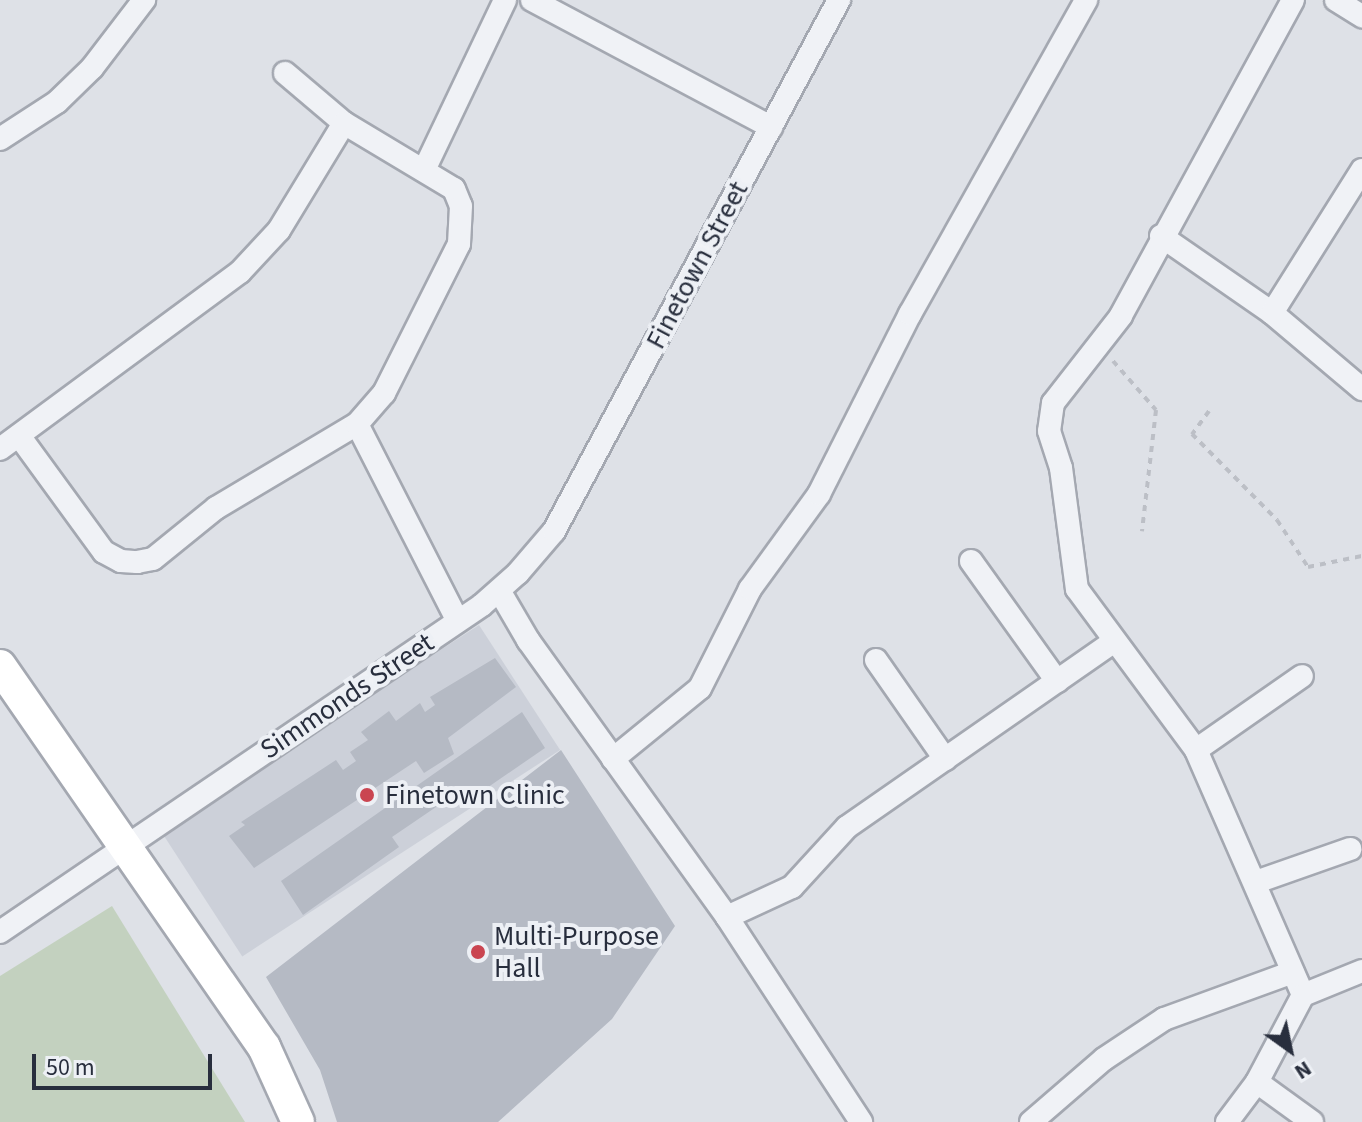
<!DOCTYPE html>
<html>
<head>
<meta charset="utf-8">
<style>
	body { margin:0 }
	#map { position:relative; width:1362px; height:1122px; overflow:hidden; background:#dee1e7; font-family:"Source Sans 3",sans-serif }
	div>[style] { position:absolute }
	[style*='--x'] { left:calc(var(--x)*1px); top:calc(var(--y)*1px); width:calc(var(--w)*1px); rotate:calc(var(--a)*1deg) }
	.built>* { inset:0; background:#ccd0d9; transform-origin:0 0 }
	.green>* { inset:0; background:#c3d1bf }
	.building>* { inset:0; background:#b5bac4 }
	.path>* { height:4px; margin-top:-2px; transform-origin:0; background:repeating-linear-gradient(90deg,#bcbfc6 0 6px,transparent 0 12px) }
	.roads { filter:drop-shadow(2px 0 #a4a8b1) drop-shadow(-2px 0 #a4a8b1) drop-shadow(0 2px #a4a8b1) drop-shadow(0 -2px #a4a8b1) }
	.street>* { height:22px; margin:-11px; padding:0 11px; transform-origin:11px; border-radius:11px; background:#f0f2f6 }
	.secondary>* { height:32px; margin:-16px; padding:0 16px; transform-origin:16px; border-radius:16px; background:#fff }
	.dots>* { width:22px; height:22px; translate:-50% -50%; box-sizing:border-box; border:4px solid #edf0f5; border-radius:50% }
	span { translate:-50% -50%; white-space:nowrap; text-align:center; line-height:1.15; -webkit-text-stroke:8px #edf0f5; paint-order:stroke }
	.street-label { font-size:28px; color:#282e3d }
	.poi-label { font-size:28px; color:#282e3d }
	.left { translate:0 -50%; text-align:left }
	.north { position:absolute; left:1250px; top:1010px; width:80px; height:80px; -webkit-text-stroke:6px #edf0f5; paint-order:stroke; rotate:147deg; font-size:22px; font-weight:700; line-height:32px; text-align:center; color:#282e3d }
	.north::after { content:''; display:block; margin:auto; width:28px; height:36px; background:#282e3d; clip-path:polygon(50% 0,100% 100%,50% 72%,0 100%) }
	.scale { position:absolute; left:32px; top:1054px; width:180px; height:36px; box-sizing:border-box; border:4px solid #282e3d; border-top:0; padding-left:10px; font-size:24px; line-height:28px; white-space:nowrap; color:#282e3d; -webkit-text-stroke:6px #edf0f5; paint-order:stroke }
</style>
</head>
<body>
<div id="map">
	<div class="built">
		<div style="left:479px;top:625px;width:149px;height:379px;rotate:57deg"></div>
	</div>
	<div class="green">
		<div style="clip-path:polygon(112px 906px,245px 1122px,0 1122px,0 976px)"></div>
	</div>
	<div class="building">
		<div style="clip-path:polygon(495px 658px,516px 687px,448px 738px,454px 754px,424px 773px,416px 761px,254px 868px,229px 836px,245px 825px,241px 822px,336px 760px,343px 770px,356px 761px,350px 752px,368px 740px,361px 732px,389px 711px,396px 721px,420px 703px,425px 712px,435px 705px,430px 697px)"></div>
		<div style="clip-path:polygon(522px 712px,545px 748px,468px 801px,461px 790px,392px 837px,399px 847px,303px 915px,281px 881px)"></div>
		<div style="clip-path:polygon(561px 750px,675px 926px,612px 1019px,498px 1122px,337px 1122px,320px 1070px,266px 977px)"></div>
	</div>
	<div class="path">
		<div style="--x:1113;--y:361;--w:65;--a:48.7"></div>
		<div style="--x:1156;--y:410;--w:122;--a:96.6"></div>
		<div style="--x:1209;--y:411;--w:29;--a:126"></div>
		<div style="--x:1192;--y:434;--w:121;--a:45.3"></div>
		<div style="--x:1277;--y:520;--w:56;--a:56.6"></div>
		<div style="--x:1308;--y:567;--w:55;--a:-11.5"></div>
	</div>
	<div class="roads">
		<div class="street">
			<div style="--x:532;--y:0;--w:271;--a:28"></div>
			<div style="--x:1293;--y:0;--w:360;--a:118.6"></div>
			<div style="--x:1121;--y:316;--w:110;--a:128"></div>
			<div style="--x:1053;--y:403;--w:28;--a:98"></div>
			<div style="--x:1049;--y:431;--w:39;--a:72"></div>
			<div style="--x:1061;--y:468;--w:122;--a:82.5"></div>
			<div style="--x:1077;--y:589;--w:200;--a:53.5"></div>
			<div style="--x:1196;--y:750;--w:267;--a:66.4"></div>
			<div style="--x:1336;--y:0;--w:31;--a:32"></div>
			<div style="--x:285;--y:73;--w:77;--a:40.3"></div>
			<div style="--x:0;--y:139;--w:68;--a:-33"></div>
			<div style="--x:57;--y:102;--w:49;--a:-44.2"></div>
			<div style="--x:92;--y:68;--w:86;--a:-52.6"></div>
			<div style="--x:424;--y:170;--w:188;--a:-64.5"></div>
			<div style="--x:1161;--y:236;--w:135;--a:34.7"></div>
			<div style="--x:1272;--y:313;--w:118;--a:40.2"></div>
			<div style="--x:1272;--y:313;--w:169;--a:-57.8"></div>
			<div style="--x:20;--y:437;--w:142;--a:53.9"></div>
			<div style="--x:104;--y:552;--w:19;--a:28"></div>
			<div style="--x:121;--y:561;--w:16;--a:4"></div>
			<div style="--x:137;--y:562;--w:16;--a:-11"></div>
			<div style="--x:153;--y:559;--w:81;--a:-39"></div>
			<div style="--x:216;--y:508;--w:164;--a:-30.8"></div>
			<div style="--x:0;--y:449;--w:298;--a:-36.4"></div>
			<div style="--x:240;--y:272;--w:57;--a:-47.1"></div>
			<div style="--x:279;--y:230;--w:125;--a:-58.7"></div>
			<div style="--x:344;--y:123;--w:128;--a:31"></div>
			<div style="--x:454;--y:189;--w:18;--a:68"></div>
			<div style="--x:461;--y:206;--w:38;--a:93"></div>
			<div style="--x:459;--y:244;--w:167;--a:116.7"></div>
			<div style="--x:384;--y:393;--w:41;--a:131.1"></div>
			<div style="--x:357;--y:424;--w:221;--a:62.9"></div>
			<div style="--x:971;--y:561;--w:148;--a:54.4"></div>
			<div style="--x:500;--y:592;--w:56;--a:59.7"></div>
			<div style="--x:528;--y:640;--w:341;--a:54.3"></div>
			<div style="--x:727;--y:917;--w:245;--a:56.8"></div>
			<div style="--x:876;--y:660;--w:121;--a:55.1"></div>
			<div style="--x:1196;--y:750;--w:129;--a:-34.9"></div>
			<div style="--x:613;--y:759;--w:112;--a:-39.2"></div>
			<div style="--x:700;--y:688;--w:111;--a:-63.2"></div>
			<div style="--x:750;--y:589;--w:117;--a:-54"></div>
			<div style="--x:819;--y:494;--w:202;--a:-63.2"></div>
			<div style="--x:910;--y:314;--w:360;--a:-60.7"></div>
			<div style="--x:1256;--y:882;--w:100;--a:-19.3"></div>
			<div style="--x:727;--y:917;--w:72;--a:-24.8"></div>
			<div style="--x:792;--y:887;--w:81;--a:-47.5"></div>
			<div style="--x:847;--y:827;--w:324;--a:-34.8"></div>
			<div style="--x:0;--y:932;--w:582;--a:-34.15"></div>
			<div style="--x:482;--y:605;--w:48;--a:-41.6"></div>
			<div style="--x:518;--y:573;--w:55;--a:-49.4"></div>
			<div style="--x:554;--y:531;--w:603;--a:-61.78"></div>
			<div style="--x:1257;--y:1082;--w:68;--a:36"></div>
			<div style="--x:1031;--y:1122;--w:96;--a:-40.8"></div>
			<div style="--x:1104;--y:1059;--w:72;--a:-33.7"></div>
			<div style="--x:1164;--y:1019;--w:137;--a:-20"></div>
			<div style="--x:1227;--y:1122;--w:50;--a:-53.1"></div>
			<div style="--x:1257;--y:1082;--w:98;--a:-62.1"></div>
			<div style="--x:1303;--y:995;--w:64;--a:-22.1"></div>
		</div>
		<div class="secondary">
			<div style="--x:0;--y:666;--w:464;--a:55.3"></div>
			<div style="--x:264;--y:1047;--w:82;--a:65.6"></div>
		</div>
	</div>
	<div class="dots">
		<div style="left:367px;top:795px;background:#ca4551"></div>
		<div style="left:478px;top:952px;background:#ca4551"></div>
	</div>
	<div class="street-label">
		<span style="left:697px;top:265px;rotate:-62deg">Finetown Street</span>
		<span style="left:347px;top:696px;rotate:-34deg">Simmonds Street</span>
	</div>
	<div class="poi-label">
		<span class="left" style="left:385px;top:795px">Finetown Clinic</span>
		<span class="left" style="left:494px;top:952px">Multi-Purpose<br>Hall</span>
	</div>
	<div class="north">N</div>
	<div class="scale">50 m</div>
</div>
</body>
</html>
